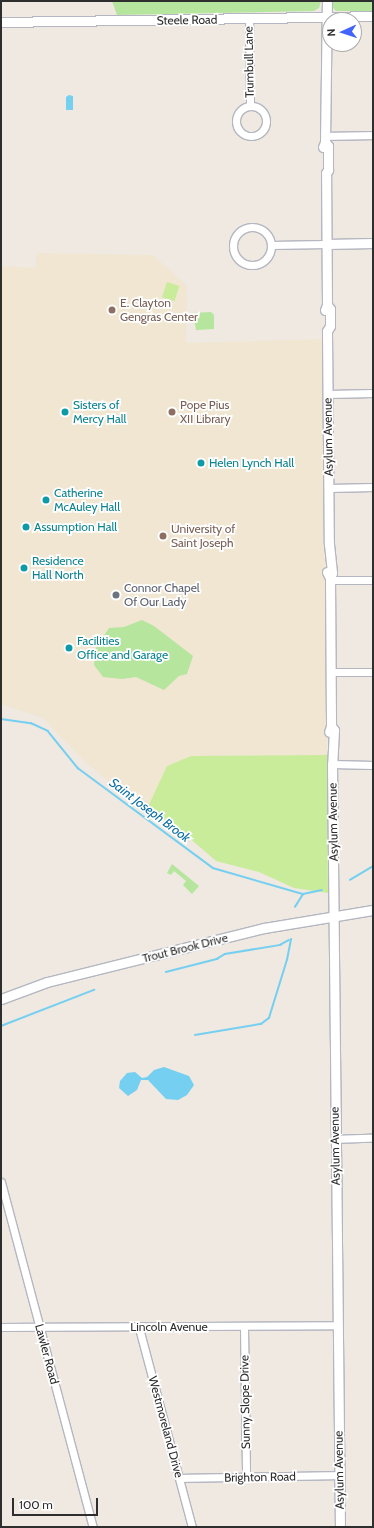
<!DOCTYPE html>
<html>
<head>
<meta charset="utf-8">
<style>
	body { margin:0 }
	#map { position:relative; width:374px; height:1528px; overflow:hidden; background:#efe9e1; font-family:Cabin,sans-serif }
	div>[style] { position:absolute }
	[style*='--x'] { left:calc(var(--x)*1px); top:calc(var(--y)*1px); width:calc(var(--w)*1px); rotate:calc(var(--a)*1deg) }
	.education>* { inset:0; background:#f0e6d1 }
	.green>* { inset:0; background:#b6e59e }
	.pitch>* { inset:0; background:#c9ec9a; transform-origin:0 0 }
	.water>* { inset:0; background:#75cff0 }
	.stream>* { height:1.5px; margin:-0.75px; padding:0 0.75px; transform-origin:0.75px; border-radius:0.75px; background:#75cff0 }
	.roads { filter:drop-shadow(1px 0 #b4b7c1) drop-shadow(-1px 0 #b4b7c1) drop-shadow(0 1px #b4b7c1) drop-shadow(0 -1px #b4b7c1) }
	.street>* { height:7px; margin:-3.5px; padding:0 3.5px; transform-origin:3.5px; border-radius:3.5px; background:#fff }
	.street>.ring { margin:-3.5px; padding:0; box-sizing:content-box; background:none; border:7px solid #fff; border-radius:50% }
	.secondary>* { height:9px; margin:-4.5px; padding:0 4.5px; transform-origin:4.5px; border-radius:4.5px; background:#fff }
	.dots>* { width:11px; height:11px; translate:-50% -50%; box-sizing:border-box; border:2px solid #fff; border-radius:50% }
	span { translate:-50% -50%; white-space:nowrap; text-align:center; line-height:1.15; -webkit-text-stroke:3.5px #fff; paint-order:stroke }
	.street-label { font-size:12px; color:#2e2e2e }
	.education-label { font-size:12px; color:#785e54 }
	.left { translate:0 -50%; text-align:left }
	.culture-label { font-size:12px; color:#0d838f }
	.worship-label { font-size:12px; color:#5b616d }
	.water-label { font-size:13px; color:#0d6fa3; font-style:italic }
	.frame { position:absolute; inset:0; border:2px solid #2e2e2e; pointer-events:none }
	.north { position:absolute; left:322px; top:12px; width:40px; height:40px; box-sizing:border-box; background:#fff; border:1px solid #ababab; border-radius:50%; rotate:267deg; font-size:11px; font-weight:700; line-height:16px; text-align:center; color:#2e2e2e }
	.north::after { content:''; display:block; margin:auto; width:14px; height:18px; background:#4264fb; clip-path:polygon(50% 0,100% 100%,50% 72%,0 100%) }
	.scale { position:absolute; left:12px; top:1498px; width:86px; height:18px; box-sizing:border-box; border:2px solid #2e2e2e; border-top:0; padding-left:5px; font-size:12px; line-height:14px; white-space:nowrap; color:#2e2e2e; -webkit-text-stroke:3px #fff; paint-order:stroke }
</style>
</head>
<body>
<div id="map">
	<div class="education">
		<div style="clip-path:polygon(36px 253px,153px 255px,187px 286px,186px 343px,322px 339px,327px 755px,191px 756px,167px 766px,146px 811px,86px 763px,43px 718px,1px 704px,1px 270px,2px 266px,36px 268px)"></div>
	</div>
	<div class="green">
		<div style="clip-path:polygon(112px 1px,321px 1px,319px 8px,314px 11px,117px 15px)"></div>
		<div style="clip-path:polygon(332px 1px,373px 1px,373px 11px,336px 11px,332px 7px)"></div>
		<div style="clip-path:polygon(211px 312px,214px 315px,214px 329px,196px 330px,193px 313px)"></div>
		<div style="clip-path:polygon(142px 620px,154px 626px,193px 656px,187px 674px,179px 676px,164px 690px,136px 677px,122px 679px,103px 677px,94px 665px,96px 648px,109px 628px,124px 627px)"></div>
		<div style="clip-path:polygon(172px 864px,199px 886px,192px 894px,183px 885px,186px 881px,174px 871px,171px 875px,167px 873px)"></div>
	</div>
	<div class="pitch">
		<div style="left:167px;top:282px;width:13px;height:16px;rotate:18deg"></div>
		<div style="clip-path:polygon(327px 755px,328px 893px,294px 888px,259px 872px,216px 861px,186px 835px,178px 835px,178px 828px,146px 811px,167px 766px,191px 756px)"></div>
	</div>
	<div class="water">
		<div style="clip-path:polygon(69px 95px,73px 96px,73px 110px,66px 110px,66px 97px)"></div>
		<div style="clip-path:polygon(164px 1067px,189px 1076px,194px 1085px,187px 1095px,178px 1100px,166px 1099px,148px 1080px,141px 1080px,137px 1090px,128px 1096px,119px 1088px,120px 1081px,127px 1073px,135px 1072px,142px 1078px,147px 1077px,154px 1070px)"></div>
	</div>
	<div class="stream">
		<div style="--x:1;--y:719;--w:30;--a:8"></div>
		<div style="--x:31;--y:723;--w:19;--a:25"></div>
		<div style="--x:48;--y:731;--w:48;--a:51"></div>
		<div style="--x:78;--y:768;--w:168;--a:36.5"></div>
		<div style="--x:213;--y:868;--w:94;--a:16.1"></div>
		<div style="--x:303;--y:894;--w:19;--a:-12"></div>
		<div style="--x:350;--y:880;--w:27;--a:-31"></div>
		<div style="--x:295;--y:907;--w:15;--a:-58"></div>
		<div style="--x:166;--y:972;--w:53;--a:-14.3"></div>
		<div style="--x:217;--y:959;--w:9;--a:-32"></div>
		<div style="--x:225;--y:954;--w:56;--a:-9.3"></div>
		<div style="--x:280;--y:945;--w:10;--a:-29"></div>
		<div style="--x:1;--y:1026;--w:100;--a:-21.2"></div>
		<div style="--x:195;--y:1035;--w:67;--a:-9.5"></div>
		<div style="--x:261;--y:1024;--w:10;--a:-37"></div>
		<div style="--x:269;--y:1018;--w:61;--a:-72.8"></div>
		<div style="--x:287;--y:960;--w:21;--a:-79"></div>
	</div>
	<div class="roads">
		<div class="street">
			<div style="--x:249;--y:18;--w:88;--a:89.3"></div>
			<div class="ring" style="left:236px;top:106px;width:23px;height:23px"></div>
			<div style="--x:325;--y:136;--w:48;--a:-1.2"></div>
			<div class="ring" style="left:233px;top:227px;width:31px;height:31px"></div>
			<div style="--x:271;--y:245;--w:55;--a:-1"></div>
			<div style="--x:328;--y:394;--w:45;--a:-1.3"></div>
			<div style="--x:329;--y:488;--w:44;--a:-1.3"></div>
			<div style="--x:330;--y:580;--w:43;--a:0"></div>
			<div style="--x:331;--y:672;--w:42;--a:0"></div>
			<div style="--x:332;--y:764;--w:41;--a:1.4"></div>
			<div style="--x:335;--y:1139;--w:38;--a:-2"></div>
			<div style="--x:1;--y:1182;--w:357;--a:75.1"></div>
			<div style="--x:1;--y:1327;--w:335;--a:-0.3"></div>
			<div style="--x:244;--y:1327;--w:150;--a:89.2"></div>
			<div style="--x:139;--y:1328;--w:206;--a:75.1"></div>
			<div style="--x:180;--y:1478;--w:159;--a:-1.1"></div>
		</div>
		<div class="secondary">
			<div style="--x:1;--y:22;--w:372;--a:-0.9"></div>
			<div style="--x:323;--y:147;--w:5;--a:-68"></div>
			<div style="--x:325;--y:142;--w:141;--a:-89.2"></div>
			<div style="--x:326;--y:244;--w:47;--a:-1.2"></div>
			<div style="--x:327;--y:305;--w:5;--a:53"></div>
			<div style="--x:330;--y:309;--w:17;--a:90"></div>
			<div style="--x:330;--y:326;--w:6;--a:121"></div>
			<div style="--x:327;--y:331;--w:213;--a:89.5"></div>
			<div style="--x:329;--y:544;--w:29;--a:84"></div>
			<div style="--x:332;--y:573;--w:5;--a:112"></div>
			<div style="--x:325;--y:310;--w:5;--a:-68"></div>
			<div style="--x:327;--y:305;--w:132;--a:-90.4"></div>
			<div style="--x:326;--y:173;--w:4;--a:-56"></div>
			<div style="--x:328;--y:170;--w:24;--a:-90"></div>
			<div style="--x:328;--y:146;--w:5;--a:-127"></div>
			<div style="--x:327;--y:572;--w:7;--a:63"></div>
			<div style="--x:330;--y:578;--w:148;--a:89.6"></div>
			<div style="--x:331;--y:726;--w:6;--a:108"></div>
			<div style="--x:331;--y:726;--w:5;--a:53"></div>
			<div style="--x:334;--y:730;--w:34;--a:93"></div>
			<div style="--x:332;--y:764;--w:763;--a:89.4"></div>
			<div style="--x:1;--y:999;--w:49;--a:-20.3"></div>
			<div style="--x:47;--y:982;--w:224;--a:-14"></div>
			<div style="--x:264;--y:928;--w:110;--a:-9.4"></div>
		</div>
	</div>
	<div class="dots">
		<div style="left:112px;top:310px;background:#8d6e63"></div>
		<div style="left:65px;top:412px;background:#0f9aa8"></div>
		<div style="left:172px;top:412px;background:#8d6e63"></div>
		<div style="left:201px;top:463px;background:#0f9aa8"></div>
		<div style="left:46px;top:500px;background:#0f9aa8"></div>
		<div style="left:26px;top:527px;background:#0f9aa8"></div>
		<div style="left:163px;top:536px;background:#8d6e63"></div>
		<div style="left:24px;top:568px;background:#0f9aa8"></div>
		<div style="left:116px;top:595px;background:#6b7280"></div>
		<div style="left:69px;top:648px;background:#0f9aa8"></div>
	</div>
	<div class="street-label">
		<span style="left:187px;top:20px;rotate:-1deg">Steele Road</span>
		<span style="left:249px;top:62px;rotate:-91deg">Trumbull Lane</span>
		<span style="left:328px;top:437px;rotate:-91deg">Asylum Avenue</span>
		<span style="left:333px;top:822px;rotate:-91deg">Asylum Avenue</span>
		<span style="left:185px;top:948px;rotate:-14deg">Trout Brook Drive</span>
		<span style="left:335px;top:1146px;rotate:-91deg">Asylum Avenue</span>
		<span style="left:169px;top:1327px">Lincoln Avenue</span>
		<span style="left:47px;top:1354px;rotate:75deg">Lawler Road</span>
		<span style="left:245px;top:1402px;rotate:-91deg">Sunny Slope Drive</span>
		<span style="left:166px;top:1427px;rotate:75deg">Westmoreland Drive</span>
		<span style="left:339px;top:1470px;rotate:-91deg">Asylum Avenue</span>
		<span style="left:260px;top:1477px;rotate:-1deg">Brighton Road</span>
	</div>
	<div class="education-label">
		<span class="left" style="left:120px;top:310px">E. Clayton<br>Gengras Center</span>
		<span class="left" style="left:180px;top:412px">Pope Pius<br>XII Library</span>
		<span class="left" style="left:171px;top:536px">University of<br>Saint Joseph</span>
	</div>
	<div class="culture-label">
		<span class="left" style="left:73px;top:412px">Sisters of<br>Mercy Hall</span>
		<span class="left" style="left:209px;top:463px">Helen Lynch Hall</span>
		<span class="left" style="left:54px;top:500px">Catherine<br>McAuley Hall</span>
		<span class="left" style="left:34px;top:527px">Assumption Hall</span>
		<span class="left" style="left:32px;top:568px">Residence<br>Hall North</span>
		<span class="left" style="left:77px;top:648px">Facilities<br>Office and Garage</span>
	</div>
	<div class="worship-label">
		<span class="left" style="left:124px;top:595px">Connor Chapel<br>Of Our Lady</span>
	</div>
	<div class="water-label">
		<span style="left:150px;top:810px;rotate:37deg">Saint Joseph Brook</span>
	</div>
	<div class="frame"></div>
	<div class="north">N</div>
	<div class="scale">100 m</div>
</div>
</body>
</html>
